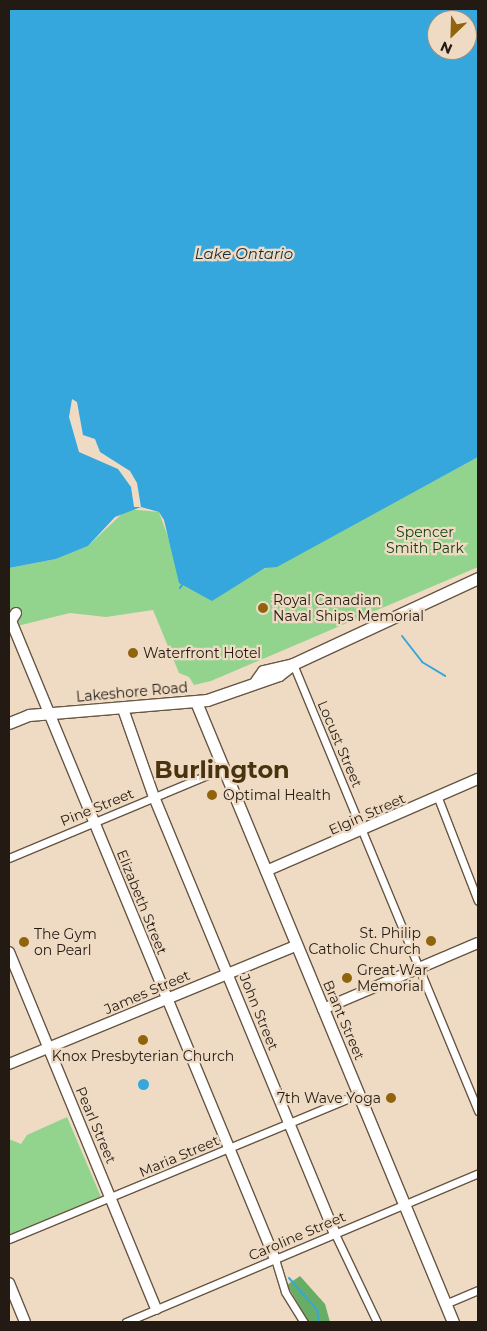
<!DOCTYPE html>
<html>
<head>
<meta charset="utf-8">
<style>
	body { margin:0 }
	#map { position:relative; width:487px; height:1331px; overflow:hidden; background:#efdbc4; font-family:Montserrat,sans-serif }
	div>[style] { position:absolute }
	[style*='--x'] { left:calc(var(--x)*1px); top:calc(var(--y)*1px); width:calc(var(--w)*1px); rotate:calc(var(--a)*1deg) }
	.green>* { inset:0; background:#92d48e }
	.forest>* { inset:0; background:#68ad65 }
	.water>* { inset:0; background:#36a7dc }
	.round { border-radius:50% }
	.pier>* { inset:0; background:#efdbc4 }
	.stream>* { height:2px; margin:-1px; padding:0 1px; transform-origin:1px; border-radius:1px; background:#36a7dc }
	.roads { filter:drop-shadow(1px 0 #685643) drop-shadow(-1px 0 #685643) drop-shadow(0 1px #685643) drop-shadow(0 -1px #685643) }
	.street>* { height:7px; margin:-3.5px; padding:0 3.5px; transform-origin:3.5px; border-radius:3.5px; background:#fff }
	.secondary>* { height:10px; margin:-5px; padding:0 5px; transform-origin:5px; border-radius:5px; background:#fff }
	.primary>* { height:11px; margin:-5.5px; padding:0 5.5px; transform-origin:5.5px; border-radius:5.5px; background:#fff }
	.dots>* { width:14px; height:14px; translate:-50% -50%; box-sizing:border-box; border:2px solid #efdbc4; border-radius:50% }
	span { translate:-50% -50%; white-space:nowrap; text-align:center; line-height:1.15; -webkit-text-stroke:4.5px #efdbc4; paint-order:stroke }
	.park-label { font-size:14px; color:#0c3e0d }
	.poi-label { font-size:14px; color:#231b13 }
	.left { translate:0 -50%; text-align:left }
	.right { translate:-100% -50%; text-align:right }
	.street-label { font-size:14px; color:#231b13 }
	.water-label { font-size:15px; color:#1a2d37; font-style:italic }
	.town-label { font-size:24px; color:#49330e; font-weight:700 }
	.frame { position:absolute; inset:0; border:10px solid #231b13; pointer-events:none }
	.north { position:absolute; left:427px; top:10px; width:50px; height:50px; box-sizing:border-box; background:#efdbc4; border:1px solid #9d8e7d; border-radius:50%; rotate:204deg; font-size:14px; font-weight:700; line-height:20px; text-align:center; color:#231b13 }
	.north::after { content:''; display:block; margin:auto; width:18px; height:22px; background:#90640d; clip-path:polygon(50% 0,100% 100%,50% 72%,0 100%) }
</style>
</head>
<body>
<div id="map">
	<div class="green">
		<div style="clip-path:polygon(478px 457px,478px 567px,211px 681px,194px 685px,189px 677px,179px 673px,153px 610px,106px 617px,70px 613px,17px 626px,9px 611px,9px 568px,56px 559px,88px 546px,127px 509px,159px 512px,186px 587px,208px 597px,274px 564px,277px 566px)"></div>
		<div style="clip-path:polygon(67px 1117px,101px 1197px,9px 1235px,9px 1139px,21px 1144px,27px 1135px)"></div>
	</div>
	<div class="forest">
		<div style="clip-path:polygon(300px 1276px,325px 1304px,330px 1322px,309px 1322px,287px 1285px)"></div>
	</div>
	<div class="water">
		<div style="clip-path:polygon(evenodd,9px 9px,478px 9px,478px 457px,277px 567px,265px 568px,212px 601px,179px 583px,164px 520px,159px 512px,141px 507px,115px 517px,88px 546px,56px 559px,9px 568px,9px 9px,437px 20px,467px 20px,467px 50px,437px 50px,437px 20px)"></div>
		<div class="round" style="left:137.5px;top:1078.5px;width:11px;height:11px"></div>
	</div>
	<div class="pier">
		<div style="clip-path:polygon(72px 399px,77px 402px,83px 435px,95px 439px,100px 452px,130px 471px,137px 483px,141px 507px,134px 507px,131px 487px,118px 469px,79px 452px,69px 417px)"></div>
	</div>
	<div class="stream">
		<div style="--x:180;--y:588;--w:4;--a:-56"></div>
		<div style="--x:402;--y:636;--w:33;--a:52"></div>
		<div style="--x:422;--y:662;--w:27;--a:31"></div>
		<div style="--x:289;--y:1278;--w:43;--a:48.8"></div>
		<div style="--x:317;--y:1310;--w:12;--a:81"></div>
	</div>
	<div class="roads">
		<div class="street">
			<div style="--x:293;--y:664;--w:484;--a:67.5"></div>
			<div style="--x:438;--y:798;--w:110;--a:68.8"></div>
			<div style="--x:9;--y:858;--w:231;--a:-22.7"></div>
			<div style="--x:335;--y:1234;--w:98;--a:64.5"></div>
			<div style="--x:9;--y:1239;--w:379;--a:-22.5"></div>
			<div style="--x:275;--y:1259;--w:34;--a:73"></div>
			<div style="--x:285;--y:1292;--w:36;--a:58"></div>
			<div style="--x:445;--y:1304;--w:36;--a:-23"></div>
			<div style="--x:126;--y:1322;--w:382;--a:-22.9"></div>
		</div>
		<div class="secondary">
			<div style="--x:16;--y:613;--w:9;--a:122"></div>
			<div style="--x:11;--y:621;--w:690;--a:67.52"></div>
			<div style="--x:123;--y:709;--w:93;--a:70.6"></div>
			<div style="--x:154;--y:797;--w:473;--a:67.5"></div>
			<div style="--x:266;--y:871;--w:231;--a:-23.5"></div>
			<div style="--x:9;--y:952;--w:386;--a:67.6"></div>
			<div style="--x:323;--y:1009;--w:168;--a:-23.1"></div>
			<div style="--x:9;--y:1064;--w:310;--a:-22.4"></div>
			<div style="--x:9;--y:1283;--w:42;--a:67.7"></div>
		</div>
		<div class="primary">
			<div style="--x:256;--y:681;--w:12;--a:-55"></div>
			<div style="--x:263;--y:671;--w:31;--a:-13"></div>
			<div style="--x:196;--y:702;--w:671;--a:67.49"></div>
			<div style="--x:9;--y:723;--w:22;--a:-22"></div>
			<div style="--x:29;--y:715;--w:179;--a:-4.8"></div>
			<div style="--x:207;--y:700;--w:76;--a:-19.1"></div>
			<div style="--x:279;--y:675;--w:18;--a:-38"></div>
			<div style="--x:293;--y:664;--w:204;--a:-24.9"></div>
		</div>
	</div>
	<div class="dots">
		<div style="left:263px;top:608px;background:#90640d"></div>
		<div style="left:133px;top:653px;background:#90640d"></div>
		<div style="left:212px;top:795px;background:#90640d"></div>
		<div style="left:431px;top:941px;background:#90640d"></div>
		<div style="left:24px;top:942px;background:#90640d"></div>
		<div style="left:347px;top:978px;background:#90640d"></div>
		<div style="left:143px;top:1040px;background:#90640d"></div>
		<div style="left:391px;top:1098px;background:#90640d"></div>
	</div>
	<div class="park-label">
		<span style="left:425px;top:540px">Spencer<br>Smith Park</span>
	</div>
	<div class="poi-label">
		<span class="left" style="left:273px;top:608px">Royal Canadian<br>Naval Ships Memorial</span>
		<span class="left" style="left:143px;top:653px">Waterfront Hotel</span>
		<span class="left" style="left:223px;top:795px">Optimal Health</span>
		<span class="right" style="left:421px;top:941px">St. Philip<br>Catholic Church</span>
		<span class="left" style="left:34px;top:942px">The Gym<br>on Pearl</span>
		<span class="left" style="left:357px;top:978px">Great War<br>Memorial</span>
		<span style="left:143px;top:1056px">Knox Presbyterian Church</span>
		<span class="right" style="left:381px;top:1098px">7th Wave Yoga</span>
	</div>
	<div class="street-label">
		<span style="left:132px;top:692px;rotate:-5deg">Lakeshore Road</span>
		<span style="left:340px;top:744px;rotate:67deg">Locust Street</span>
		<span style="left:97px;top:807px;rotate:-22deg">Pine Street</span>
		<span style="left:367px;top:814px;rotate:-24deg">Elgin Street</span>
		<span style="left:142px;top:902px;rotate:68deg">Elizabeth Street</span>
		<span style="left:147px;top:992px;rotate:-23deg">James Street</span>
		<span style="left:259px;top:1012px;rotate:68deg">John Street</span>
		<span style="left:344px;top:1020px;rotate:67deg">Brant Street</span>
		<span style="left:96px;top:1125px;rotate:67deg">Pearl Street</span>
		<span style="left:179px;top:1156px;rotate:-23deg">Maria Street</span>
		<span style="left:297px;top:1236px;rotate:-23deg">Caroline Street</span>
	</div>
	<div class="water-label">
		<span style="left:244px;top:254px">Lake Ontario</span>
	</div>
	<div class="town-label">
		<span style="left:222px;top:770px">Burlington</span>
	</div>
	<div class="frame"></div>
	<div class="north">N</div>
</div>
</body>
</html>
